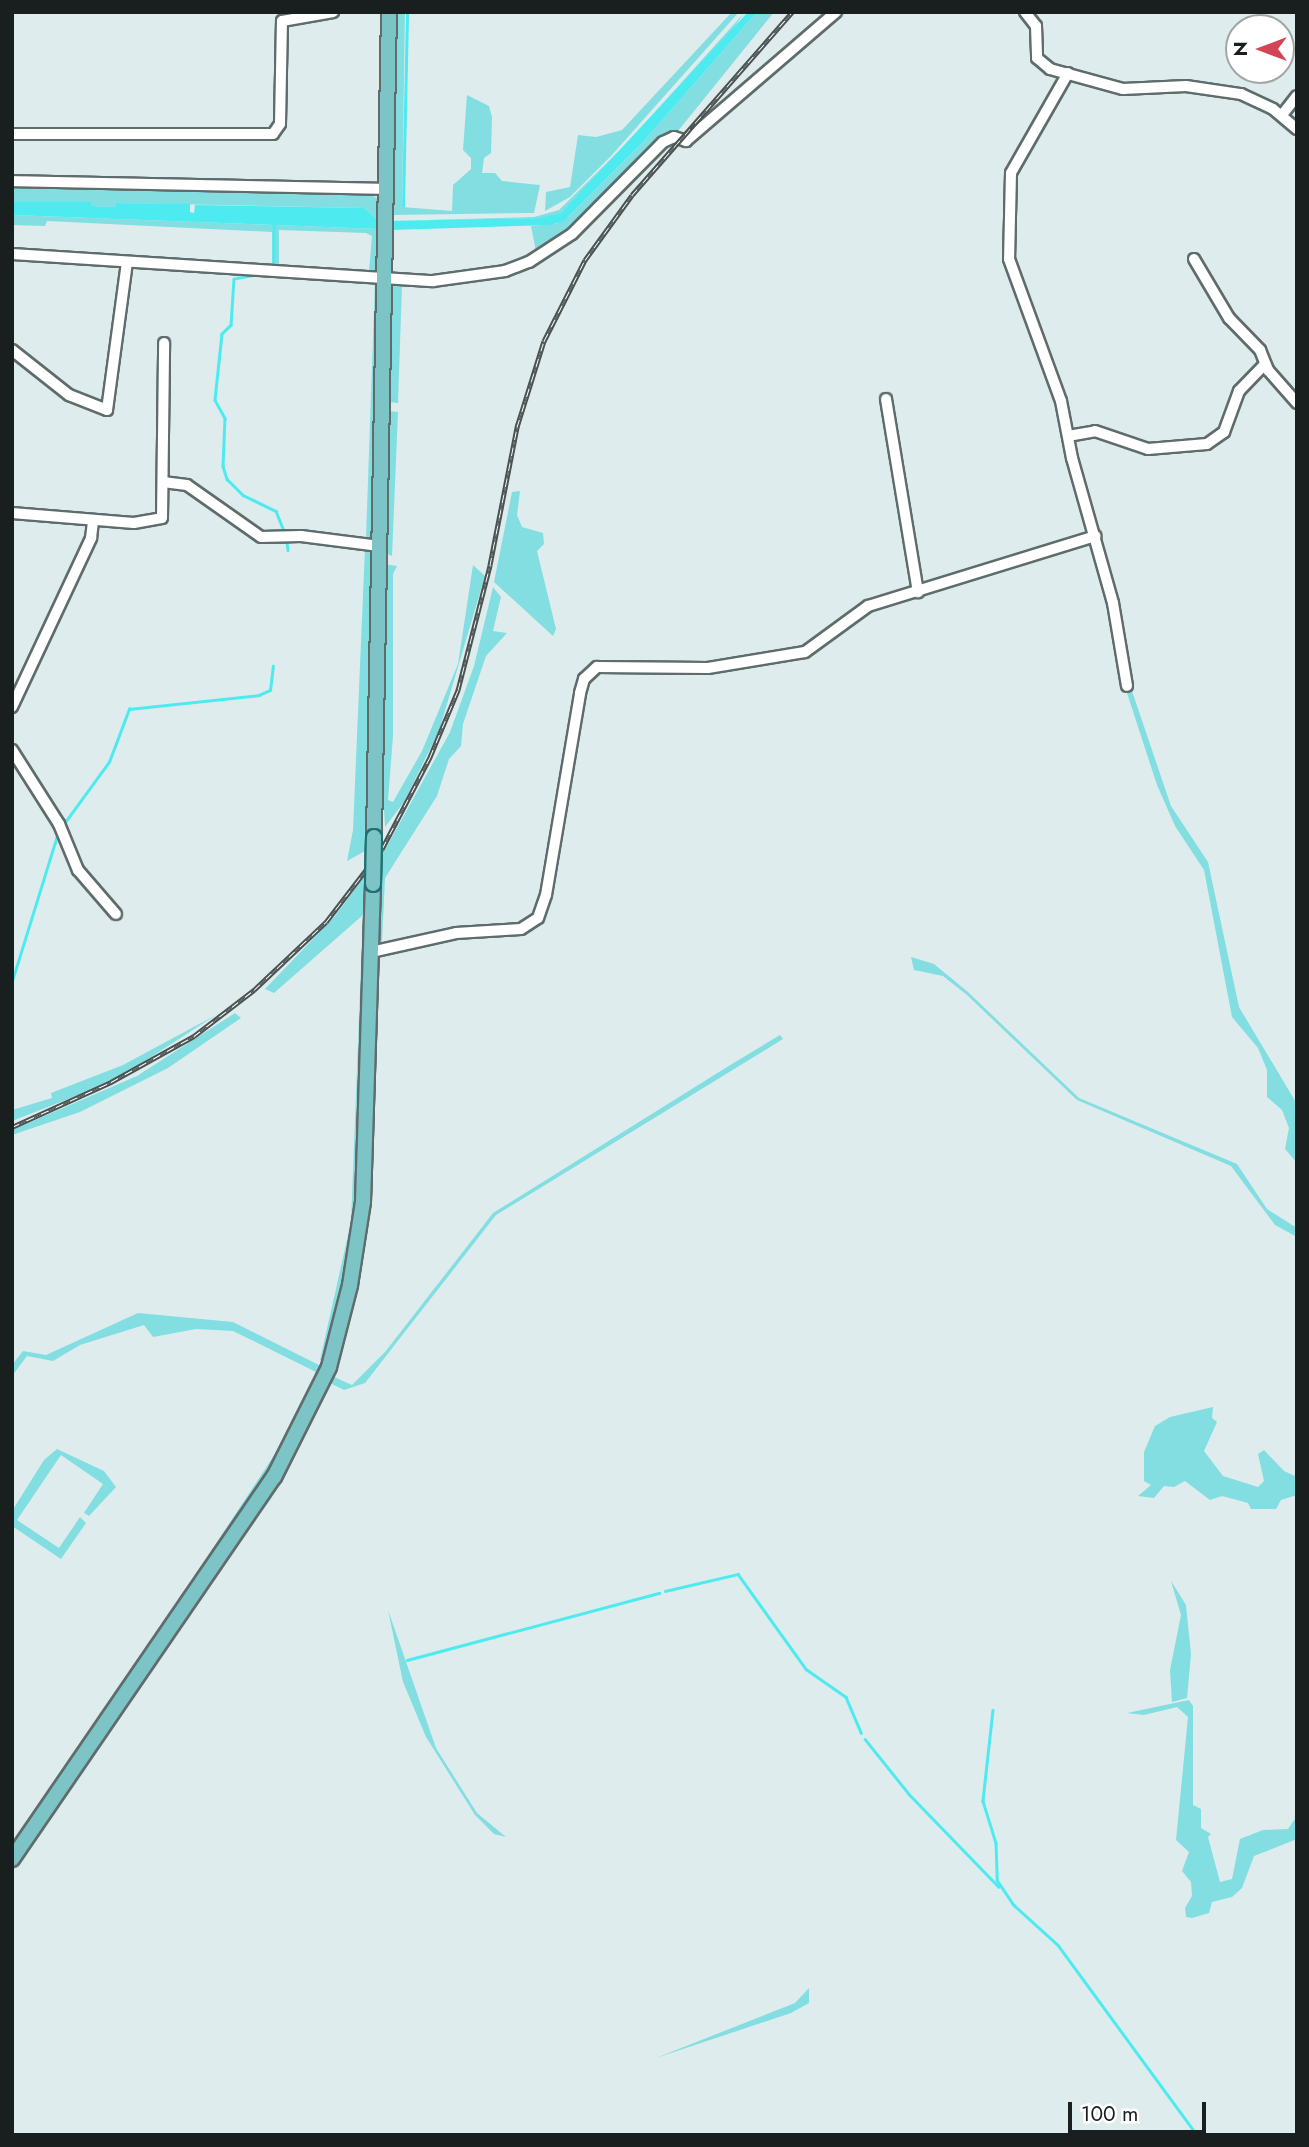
<!DOCTYPE html>
<html>
<head>
<meta charset="utf-8">
<style>
	body { margin:0 }
	#map { position:relative; width:1309px; height:2147px; overflow:hidden; background:#deeced; font-family:Jost,sans-serif }
	div>[style] { position:absolute }
	[style*='--x'] { left:calc(var(--x)*1px); top:calc(var(--y)*1px); width:calc(var(--w)*1px); rotate:calc(var(--a)*1deg) }
	.green>* { inset:0; background:#83dee1 }
	.water>* { inset:0; background:#4debf0 }
	.stream>* { height:2.5px; margin:-1.25px; padding:0 1.25px; transform-origin:1.25px; border-radius:1.25px; background:#4debf0 }
	.roads { filter:drop-shadow(2px 0 #5f6c6c) drop-shadow(-2px 0 #5f6c6c) drop-shadow(0 2px #5f6c6c) drop-shadow(0 -2px #5f6c6c) }
	.minor>* { height:10px; margin:-5px; padding:0 5px; transform-origin:5px; border-radius:5px; background:#fff }
	.major>* { height:14px; margin:-7px; padding:0 7px; transform-origin:7px; border-radius:7px; background:#7dc4c6 }
	.rail>* { height:5px; margin-top:-2.5px; transform-origin:0; background:repeating-linear-gradient(90deg,#fff 0 8px,#4a5151 0 16px); box-sizing:border-box; border-block:2px solid #4a5151 }
	.bridges { filter:drop-shadow(2px 0 #217072) drop-shadow(-2px 0 #217072) drop-shadow(0 2px #217072) drop-shadow(0 -2px #217072) }
	.major-bridge>* { height:14px; margin:-7px; padding:0 7px; transform-origin:7px; border-radius:7px; background:#7dc4c6 }
	span { translate:-50% -50%; white-space:nowrap; text-align:center; line-height:1.15; -webkit-text-stroke:6px #fff; paint-order:stroke }
	.frame { position:absolute; inset:0; border:14px solid #191e1e; pointer-events:none }
	.north { position:absolute; left:1225px; top:14px; width:70px; height:70px; box-sizing:border-box; background:#fff; border:2px solid #a3a5a5; border-radius:50%; rotate:270deg; font-size:19px; font-weight:700; line-height:28px; text-align:center; color:#191e1e }
	.north::after { content:''; display:block; margin:auto; width:24px; height:32px; background:#d44454; clip-path:polygon(50% 0,100% 100%,50% 72%,0 100%) }
	.scale { position:absolute; left:1068px; top:2102px; width:138px; height:32px; box-sizing:border-box; border:4px solid #191e1e; border-top:0; padding-left:9px; font-size:21px; line-height:24px; white-space:nowrap; color:#191e1e; -webkit-text-stroke:5px #fff; paint-order:stroke }
</style>
</head>
<body>
<div id="map">
	<div class="green">
		<div style="clip-path:polygon(396px 12px,405px 12px,402px 207px,452px 211px,453px 185px,471px 169px,471px 158px,463px 150px,467px 95px,489px 106px,492px 117px,491px 153px,484px 158px,482px 173px,495px 173px,502px 181px,540px 185px,534px 213px,392px 215px)"></div>
		<div style="clip-path:polygon(732px 12px,739px 12px,611px 156px,570px 197px,545px 211px,546px 192px,570px 187px,578px 135px,596px 137px,622px 130px)"></div>
		<div style="clip-path:polygon(745px 12px,722px 44px,561px 213px,546px 218px,390px 221px,534px 217px,559px 210px,627px 143px)"></div>
		<div style="clip-path:polygon(757px 12px,774px 12px,678px 131px,659px 139px,567px 229px,536px 251px,531px 226px,556px 224px,568px 217px,643px 142px)"></div>
		<div style="clip-path:polygon(12px 186px,371px 195px,377px 198px,378px 220px,364px 208px,117px 203px,116px 207px,91px 206px,90px 202px,12px 202px)"></div>
		<div style="clip-path:polygon(12px 215px,378px 229px,380px 272px,369px 271px,372px 236px,366px 233px,279px 230px,279px 266px,272px 266px,272px 232px,47px 221px,45px 226px,12px 225px)"></div>
		<div style="clip-path:polygon(375px 280px,380px 281px,375px 539px,366px 538px)"></div>
		<div style="clip-path:polygon(395px 283px,402px 285px,398px 403px,388px 402px,391px 285px)"></div>
		<div style="clip-path:polygon(388px 411px,398px 412px,392px 556px,385px 553px)"></div>
		<div style="clip-path:polygon(520px 491px,517px 515px,522px 527px,543px 533px,544px 544px,537px 551px,556px 629px,553px 636px,494px 582px,512px 492px)"></div>
		<div style="clip-path:polygon(365px 548px,375px 549px,367px 850px,347px 861px,353px 830px)"></div>
		<div style="clip-path:polygon(384px 564px,397px 566px,393px 574px,393px 736px,388px 800px,393px 802px,422px 751px,458px 664px,473px 565px,485px 576px,439px 731px,404px 802px,385px 827px,384px 810px,380px 809px)"></div>
		<div style="clip-path:polygon(493px 587px,501px 597px,493px 631px,507px 633px,486px 656px,463px 724px,461px 746px,449px 759px,437px 796px,385px 878px,382px 942px,376px 937px,381px 857px,450px 732px,474px 666px)"></div>
		<div style="clip-path:polygon(1131px 688px,1171px 806px,1208px 862px,1239px 1007px,1297px 1104px,1297px 1163px,1285px 1149px,1289px 1128px,1282px 1110px,1267px 1097px,1267px 1070px,1258px 1048px,1232px 1017px,1204px 870px,1175px 826px,1157px 785px,1126px 690px)"></div>
		<div style="clip-path:polygon(366px 874px,356px 1229px,325px 1363px,320px 1360px,351px 1222px,363px 915px,274px 993px,265px 989px,335px 916px)"></div>
		<div style="clip-path:polygon(911px 957px,934px 964px,968px 992px,1079px 1098px,1237px 1164px,1267px 1209px,1297px 1228px,1297px 1237px,1275px 1225px,1231px 1166px,1077px 1100px,967px 995px,943px 976px,914px 970px)"></div>
		<div style="clip-path:polygon(378px 964px,372px 1195px,360px 1279px,332px 1376px,352px 1385px,385px 1352px,493px 1213px,727px 1067px,780px 1035px,783px 1039px,496px 1215px,365px 1383px,344px 1390px,326px 1381px,353px 1294px)"></div>
		<div style="clip-path:polygon(235px 1013px,241px 1018px,168px 1068px,80px 1112px,12px 1135px,12px 1130px,137px 1076px)"></div>
		<div style="clip-path:polygon(216px 1015px,114px 1081px,12px 1121px,12px 1110px,52px 1098px,51px 1093px,123px 1065px)"></div>
		<div style="clip-path:polygon(138px 1313px,233px 1322px,325px 1368px,276px 1465px,194px 1583px,190px 1583px,290px 1431px,316px 1372px,233px 1331px,196px 1329px,153px 1337px,144px 1325px,80px 1345px,53px 1361px,27px 1356px,12px 1376px,12px 1365px,23px 1351px,46px 1355px)"></div>
		<div style="clip-path:polygon(1213px 1407px,1212px 1418px,1217px 1422px,1204px 1451px,1223px 1476px,1258px 1487px,1264px 1481px,1258px 1454px,1264px 1450px,1284px 1471px,1297px 1477px,1297px 1495px,1281px 1500px,1276px 1509px,1251px 1509px,1248px 1503px,1222px 1496px,1210px 1500px,1185px 1481px,1174px 1487px,1164px 1486px,1154px 1498px,1138px 1496px,1151px 1485px,1144px 1481px,1144px 1452px,1155px 1426px,1170px 1417px)"></div>
		<div style="clip-path:polygon(57px 1449px,104px 1471px,116px 1487px,89px 1516px,84px 1513px,103px 1484px,61px 1455px,17px 1520px,59px 1548px,80px 1517px,86px 1523px,61px 1559px,12px 1526px,12px 1511px,44px 1460px)"></div>
		<div style="clip-path:polygon(1171px 1581px,1186px 1605px,1191px 1654px,1187px 1698px,1172px 1702px,1170px 1670px,1181px 1615px)"></div>
		<div style="clip-path:polygon(388px 1610px,436px 1748px,477px 1813px,506px 1837px,494px 1834px,475px 1815px,426px 1737px,403px 1682px)"></div>
		<div style="clip-path:polygon(1189px 1700px,1193px 1706px,1193px 1805px,1201px 1809px,1201px 1828px,1211px 1834px,1208px 1837px,1220px 1882px,1232px 1879px,1240px 1839px,1263px 1830px,1288px 1829px,1297px 1816px,1297px 1839px,1254px 1856px,1242px 1888px,1232px 1897px,1212px 1902px,1209px 1913px,1192px 1918px,1186px 1917px,1185px 1908px,1192px 1896px,1191px 1882px,1182px 1871px,1189px 1852px,1176px 1840px,1188px 1717px,1177px 1707px,1144px 1715px,1127px 1713px)"></div>
		<div style="clip-path:polygon(809px 1988px,809px 2003px,791px 2013px,656px 2058px,795px 2003px)"></div>
	</div>
	<div class="water">
		<div style="clip-path:polygon(748px 12px,757px 12px,643px 142px,564px 221px,551px 225px,391px 230px,390px 221px,540px 218px,561px 213px)"></div>
		<div style="clip-path:polygon(12px 202px,91px 202px,91px 206px,116px 207px,116px 203px,190px 204px,190px 212px,194px 213px,195px 205px,364px 208px,378px 220px,378px 229px,12px 215px)"></div>
	</div>
	<div class="stream">
		<div style="--x:403;--y:206;--w:194;--a:-88.8"></div>
		<div style="--x:274;--y:223;--w:42;--a:90"></div>
		<div style="--x:255;--y:275;--w:21;--a:169"></div>
		<div style="--x:234;--y:279;--w:46;--a:93.7"></div>
		<div style="--x:231;--y:325;--w:13;--a:135"></div>
		<div style="--x:222;--y:334;--w:66;--a:96.1"></div>
		<div style="--x:215;--y:400;--w:21;--a:61"></div>
		<div style="--x:225;--y:418;--w:48;--a:92.4"></div>
		<div style="--x:223;--y:466;--w:14;--a:73"></div>
		<div style="--x:227;--y:479;--w:23;--a:45"></div>
		<div style="--x:243;--y:495;--w:37;--a:26"></div>
		<div style="--x:276;--y:511;--w:22;--a:68"></div>
		<div style="--x:287;--y:542;--w:8;--a:83"></div>
		<div style="--x:63;--y:825;--w:78;--a:-53.9"></div>
		<div style="--x:109;--y:762;--w:57;--a:-69.3"></div>
		<div style="--x:129;--y:709;--w:131;--a:-6.1"></div>
		<div style="--x:259;--y:695;--w:12;--a:-24"></div>
		<div style="--x:270;--y:690;--w:24;--a:-83"></div>
		<div style="--x:12;--y:981;--w:156;--a:-72.8"></div>
		<div style="--x:665;--y:1591;--w:75;--a:-13.1"></div>
		<div style="--x:738;--y:1574;--w:117;--a:54.4"></div>
		<div style="--x:806;--y:1669;--w:49;--a:35"></div>
		<div style="--x:846;--y:1697;--w:39;--a:67"></div>
		<div style="--x:407;--y:1660;--w:261;--a:-14.9"></div>
		<div style="--x:993;--y:1710;--w:92;--a:96.3"></div>
		<div style="--x:983;--y:1801;--w:44;--a:72.8"></div>
		<div style="--x:996;--y:1843;--w:37;--a:88"></div>
		<div style="--x:997;--y:1880;--w:30;--a:56"></div>
		<div style="--x:1014;--y:1905;--w:59;--a:42.3"></div>
		<div style="--x:1058;--y:1945;--w:235;--a:53.8"></div>
		<div style="--x:865;--y:1739;--w:70;--a:51.3"></div>
		<div style="--x:909;--y:1794;--w:129;--a:45.9"></div>
	</div>
	<div class="roads">
		<div class="minor">
			<div style="--x:1025;--y:12;--w:18;--a:52"></div>
			<div style="--x:1036;--y:26;--w:32;--a:88"></div>
			<div style="--x:1037;--y:58;--w:17;--a:40"></div>
			<div style="--x:1050;--y:69;--w:76;--a:15.3"></div>
			<div style="--x:1123;--y:89;--w:63;--a:-2.7"></div>
			<div style="--x:1186;--y:86;--w:56;--a:8.3"></div>
			<div style="--x:1241;--y:94;--w:35;--a:25"></div>
			<div style="--x:1273;--y:109;--w:31;--a:40"></div>
			<div style="--x:1068;--y:73;--w:115;--a:119.7"></div>
			<div style="--x:1011;--y:173;--w:86;--a:91.3"></div>
			<div style="--x:1009;--y:259;--w:151;--a:69.9"></div>
			<div style="--x:1061;--y:401;--w:58;--a:79.1"></div>
			<div style="--x:1072;--y:458;--w:151;--a:74.2"></div>
			<div style="--x:1113;--y:603;--w:84;--a:80.4"></div>
			<div style="--x:1282;--y:115;--w:24;--a:-52"></div>
			<div style="--x:12;--y:134;--w:261;--a:0"></div>
			<div style="--x:273;--y:134;--w:12;--a:-55"></div>
			<div style="--x:280;--y:124;--w:103;--a:-88.9"></div>
			<div style="--x:282;--y:21;--w:52;--a:-10"></div>
			<div style="--x:12;--y:181;--w:373;--a:1.2"></div>
			<div style="--x:12;--y:254;--w:422;--a:3.7"></div>
			<div style="--x:433;--y:281;--w:73;--a:-7.9"></div>
			<div style="--x:505;--y:271;--w:26;--a:-21"></div>
			<div style="--x:529;--y:262;--w:51;--a:-33.1"></div>
			<div style="--x:572;--y:234;--w:129;--a:-45.3"></div>
			<div style="--x:663;--y:142;--w:12;--a:-24"></div>
			<div style="--x:674;--y:137;--w:13;--a:18"></div>
			<div style="--x:686;--y:141;--w:198;--a:-40.7"></div>
			<div style="--x:1194;--y:259;--w:69;--a:59.3"></div>
			<div style="--x:1229;--y:318;--w:45;--a:45.9"></div>
			<div style="--x:1260;--y:350;--w:22;--a:68"></div>
			<div style="--x:1268;--y:370;--w:44;--a:48.7"></div>
			<div style="--x:12;--y:350;--w:73;--a:38.3"></div>
			<div style="--x:69;--y:395;--w:41;--a:21.5"></div>
			<div style="--x:107;--y:410;--w:149;--a:-82.3"></div>
			<div style="--x:886;--y:399;--w:196;--a:80.6"></div>
			<div style="--x:1068;--y:436;--w:27;--a:-10"></div>
			<div style="--x:1095;--y:431;--w:56;--a:18.8"></div>
			<div style="--x:1148;--y:449;--w:59;--a:-4.8"></div>
			<div style="--x:1207;--y:444;--w:21;--a:-35"></div>
			<div style="--x:1224;--y:432;--w:44;--a:-69.9"></div>
			<div style="--x:1239;--y:391;--w:37;--a:-46"></div>
			<div style="--x:163;--y:482;--w:24;--a:7"></div>
			<div style="--x:187;--y:485;--w:90;--a:35.1"></div>
			<div style="--x:261;--y:537;--w:40;--a:-1.4"></div>
			<div style="--x:301;--y:536;--w:79;--a:7.3"></div>
			<div style="--x:12;--y:513;--w:122;--a:4.7"></div>
			<div style="--x:134;--y:523;--w:28;--a:-10"></div>
			<div style="--x:162;--y:518;--w:175;--a:-89.3"></div>
			<div style="--x:12;--y:707;--w:187;--a:-64.9"></div>
			<div style="--x:91;--y:538;--w:17;--a:-83"></div>
			<div style="--x:12;--y:750;--w:88;--a:57.6"></div>
			<div style="--x:59;--y:824;--w:50;--a:67.6"></div>
			<div style="--x:78;--y:870;--w:58;--a:49.2"></div>
			<div style="--x:371;--y:952;--w:87;--a:-12.6"></div>
			<div style="--x:456;--y:933;--w:65;--a:-3.5"></div>
			<div style="--x:521;--y:929;--w:20;--a:-33"></div>
			<div style="--x:538;--y:918;--w:24;--a:-71"></div>
			<div style="--x:546;--y:895;--w:205;--a:-80.4"></div>
			<div style="--x:580;--y:693;--w:15;--a:-74"></div>
			<div style="--x:584;--y:679;--w:18;--a:-43"></div>
			<div style="--x:597;--y:667;--w:111;--a:0.5"></div>
			<div style="--x:708;--y:668;--w:98;--a:-9.4"></div>
			<div style="--x:805;--y:652;--w:78;--a:-36.1"></div>
			<div style="--x:868;--y:606;--w:238;--a:-17.1"></div>
		</div>
		<div class="major">
			<div style="--x:374;--y:837;--w:825;--a:-88.96"></div>
			<div style="--x:12;--y:1859;--w:463;--a:-55.6"></div>
			<div style="--x:274;--y:1477;--w:123;--a:-63.4"></div>
			<div style="--x:329;--y:1367;--w:85;--a:-75.6"></div>
			<div style="--x:350;--y:1285;--w:84;--a:-81.1"></div>
			<div style="--x:363;--y:1202;--w:318;--a:-88.2"></div>
		</div>
	</div>
	<div class="rail">
		<div style="--x:12;--y:1127;--w:109;--a:-24.4"></div>
		<div style="--x:111;--y:1082;--w:95;--a:-29"></div>
		<div style="--x:194;--y:1036;--w:76;--a:-37.5"></div>
		<div style="--x:254;--y:990;--w:99;--a:-43.4"></div>
		<div style="--x:326;--y:922;--w:92;--a:-52.5"></div>
		<div style="--x:382;--y:849;--w:104;--a:-62.4"></div>
		<div style="--x:430;--y:757;--w:73;--a:-67.3"></div>
		<div style="--x:458;--y:690;--w:129;--a:-75.6"></div>
		<div style="--x:490;--y:565;--w:141;--a:-78.9"></div>
		<div style="--x:517;--y:427;--w:90;--a:-72.6"></div>
		<div style="--x:544;--y:341;--w:91;--a:-63.2"></div>
		<div style="--x:585;--y:260;--w:80;--a:-54.1"></div>
		<div style="--x:632;--y:195;--w:243;--a:-48.8"></div>
	</div>
	<div class="bridges">
		<div class="major-bridge">
			<div style="--x:373;--y:884;--w:47;--a:-88.8"></div>
		</div>
	</div>
	<div class="frame"></div>
	<div class="north">N</div>
	<div class="scale">100 m</div>
</div>
</body>
</html>
